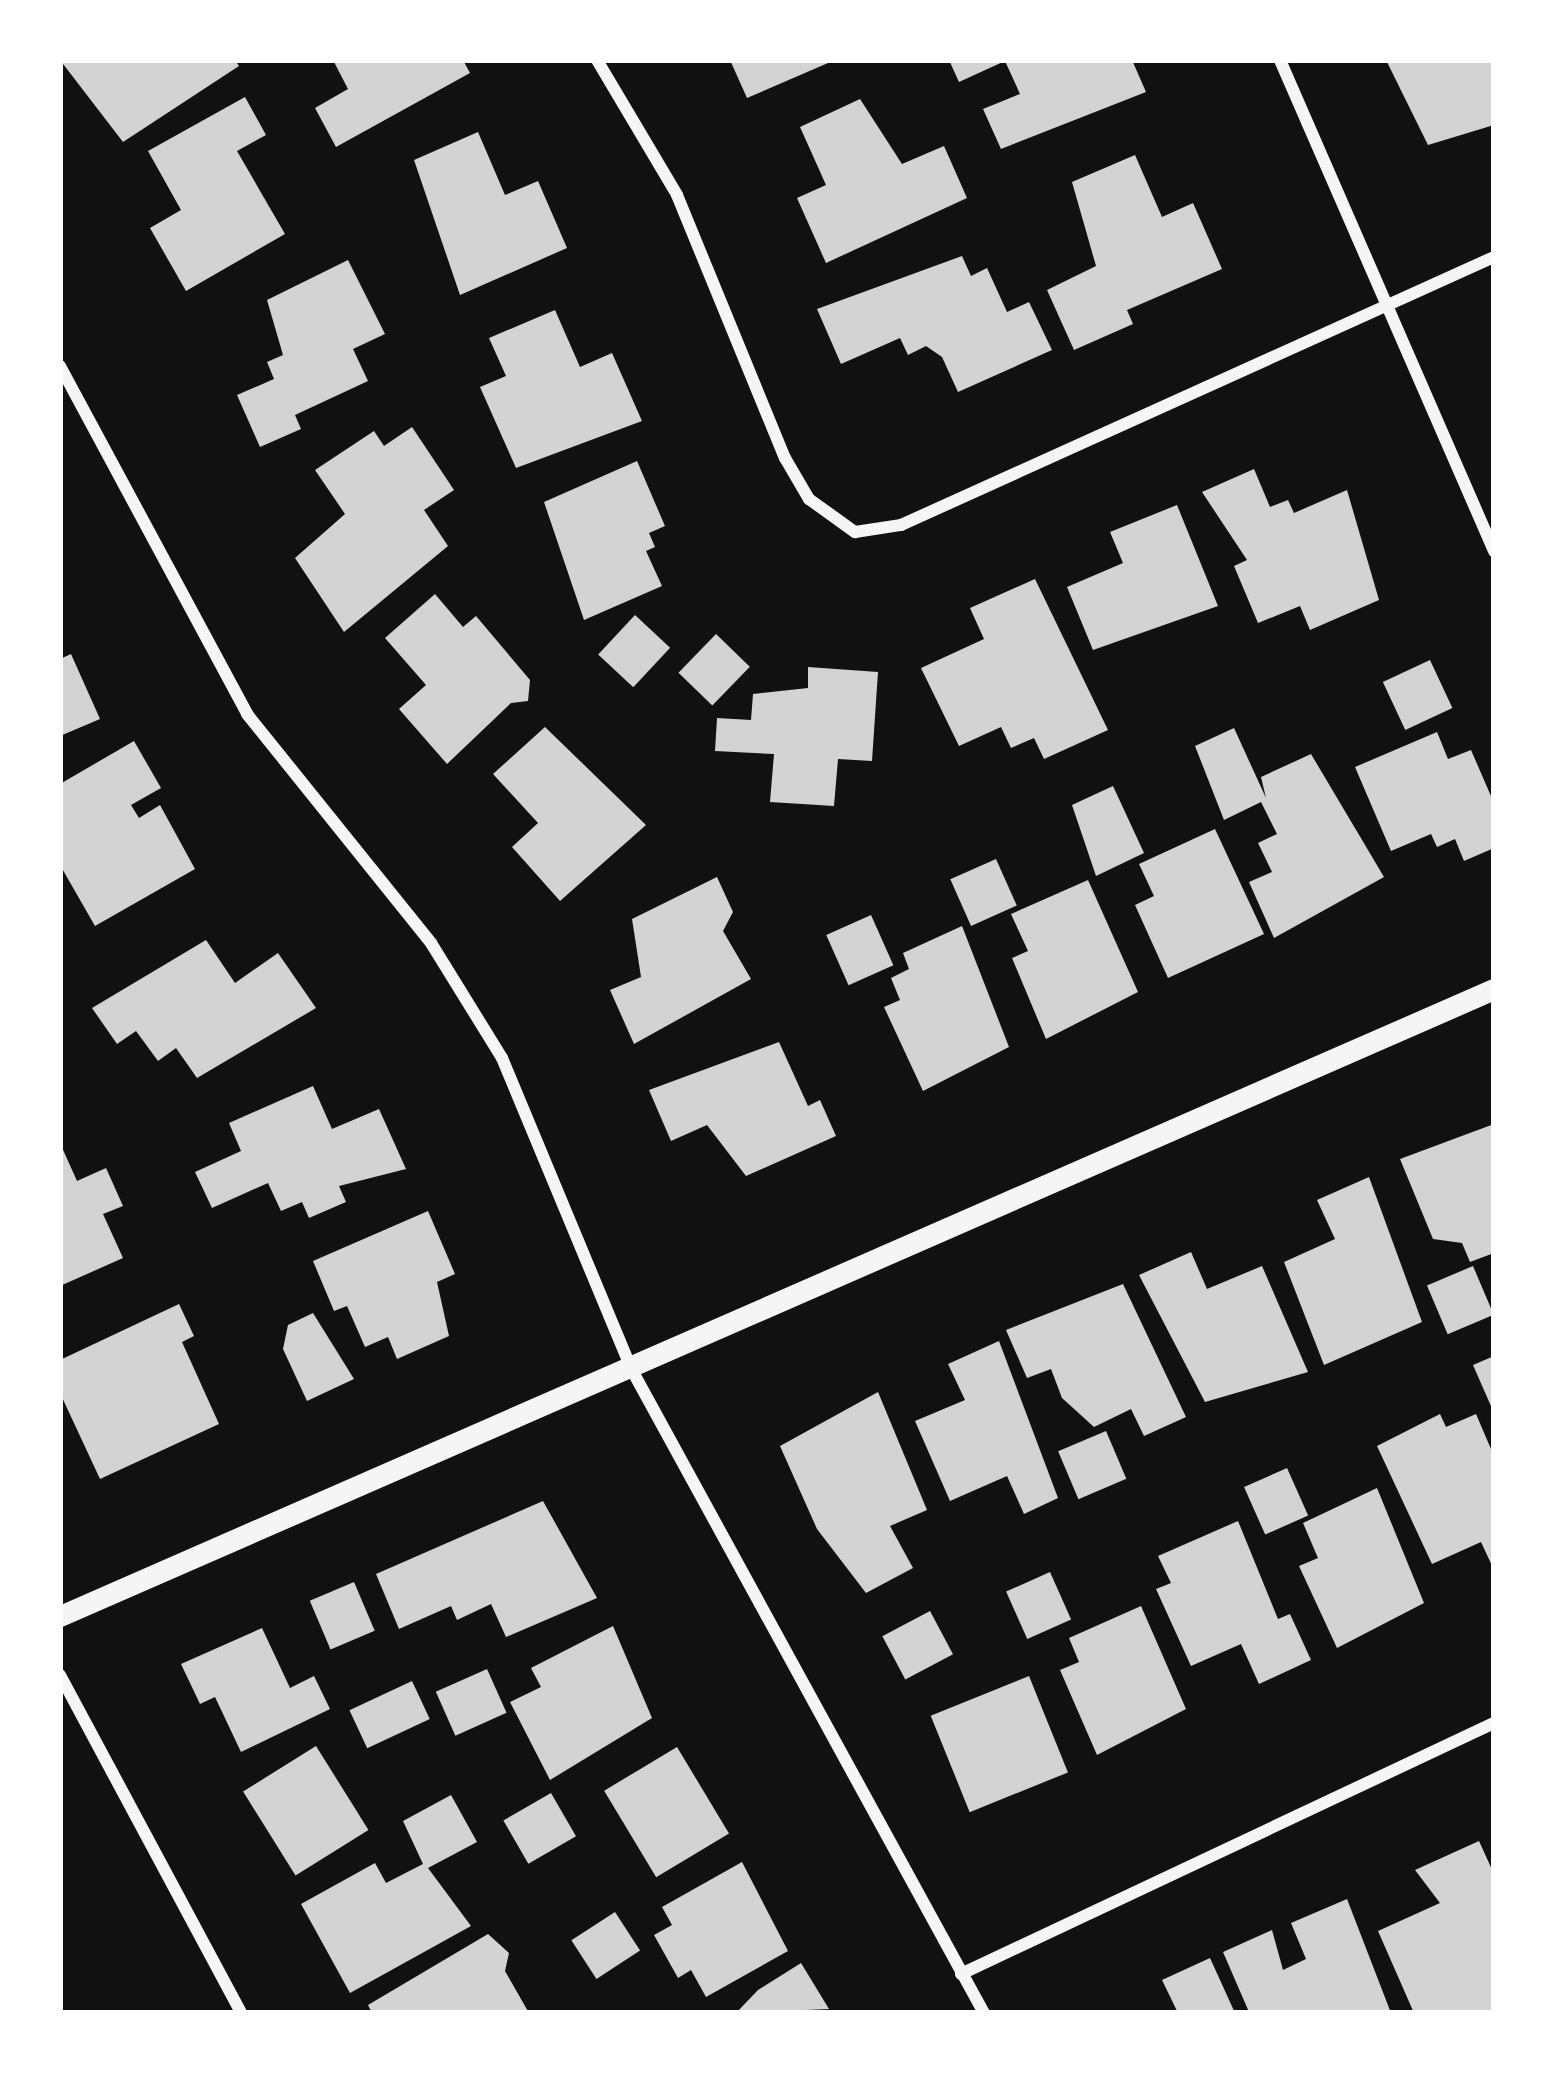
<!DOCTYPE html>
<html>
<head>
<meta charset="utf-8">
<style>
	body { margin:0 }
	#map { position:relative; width:1554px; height:2073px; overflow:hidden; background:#111; font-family:"Libre Baskerville",serif }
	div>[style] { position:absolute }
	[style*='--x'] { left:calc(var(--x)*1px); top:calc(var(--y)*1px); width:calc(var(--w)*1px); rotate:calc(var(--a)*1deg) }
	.building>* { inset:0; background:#d3d3d3; transform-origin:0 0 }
	.minor>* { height:12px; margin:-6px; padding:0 6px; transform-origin:6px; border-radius:6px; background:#f5f5f5 }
	.tertiary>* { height:21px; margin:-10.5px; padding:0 10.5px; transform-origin:10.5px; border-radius:10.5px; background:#f5f5f5 }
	span { translate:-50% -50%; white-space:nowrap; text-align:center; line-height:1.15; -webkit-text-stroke:12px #fff; paint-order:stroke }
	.frame { position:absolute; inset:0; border:63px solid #fff; pointer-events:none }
</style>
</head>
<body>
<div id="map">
	<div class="building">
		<div style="clip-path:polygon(60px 60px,235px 60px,239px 66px,123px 142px)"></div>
		<div style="clip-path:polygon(333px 60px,463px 60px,470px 73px,336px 147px,315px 108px,348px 89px)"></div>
		<div style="clip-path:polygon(730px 60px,835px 60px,747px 98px)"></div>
		<div style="clip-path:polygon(949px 60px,1132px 60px,1146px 92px,1001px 149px,983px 109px,1020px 94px,1005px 61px,959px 82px)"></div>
		<div style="clip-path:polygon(1386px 60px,1494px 60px,1494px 125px,1428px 145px)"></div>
		<div style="clip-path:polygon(245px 97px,266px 135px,237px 151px,285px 234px,186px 291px,150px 228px,181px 210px,148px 151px)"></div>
		<div style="clip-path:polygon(860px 99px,902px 164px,944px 146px,967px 198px,826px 263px,797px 198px,826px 185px,800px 127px)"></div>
		<div style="clip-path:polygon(478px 132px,505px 195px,538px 181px,567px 248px,460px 295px,414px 160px)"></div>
		<div style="clip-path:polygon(1135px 155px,1162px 217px,1193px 203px,1222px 269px,1127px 310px,1133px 324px,1074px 350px,1047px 290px,1096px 266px,1072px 182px)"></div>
		<div style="clip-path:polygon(962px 256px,971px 276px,987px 268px,1007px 312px,1029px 302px,1052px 350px,958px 392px,942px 357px,926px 346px,908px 355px,900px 338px,841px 364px,817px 309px)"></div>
		<div style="clip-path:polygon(348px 260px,385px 334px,353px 349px,368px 381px,295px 415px,301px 429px,260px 447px,237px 395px,274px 379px,267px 362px,283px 355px,267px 300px)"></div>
		<div style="clip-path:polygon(555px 310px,580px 367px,612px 353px,642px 421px,516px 468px,480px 387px,506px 376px,489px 338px)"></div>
		<div style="clip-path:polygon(412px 427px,454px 490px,424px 510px,448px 546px,344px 632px,295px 558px,345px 514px,315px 470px,374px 431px,384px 446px)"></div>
		<div style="clip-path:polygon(637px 461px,665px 526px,649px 533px,655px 547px,646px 551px,662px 586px,584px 620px,544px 502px)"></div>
		<div style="clip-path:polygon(1254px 469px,1270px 507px,1288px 500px,1294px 513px,1347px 490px,1379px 600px,1310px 630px,1300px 606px,1258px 623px,1234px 566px,1247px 560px,1202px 492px)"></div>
		<div style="clip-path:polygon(1177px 505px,1218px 606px,1093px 650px,1067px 587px,1123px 563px,1110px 532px)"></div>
		<div style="clip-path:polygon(1035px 579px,1108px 730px,1044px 759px,1034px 738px,1011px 748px,1001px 727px,959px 746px,921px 668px,984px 639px,970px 608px)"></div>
		<div style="clip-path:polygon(435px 594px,463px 627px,476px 616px,530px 680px,528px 701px,511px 703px,447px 764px,399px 709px,426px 685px,385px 638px)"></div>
		<div style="left:635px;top:615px;width:48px;height:54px;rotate:43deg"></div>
		<div style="left:716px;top:634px;width:47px;height:54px;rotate:44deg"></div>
		<div style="clip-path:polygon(71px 654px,100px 719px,60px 736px,60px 659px)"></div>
		<div style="left:1430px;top:660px;width:53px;height:52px;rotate:65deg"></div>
		<div style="clip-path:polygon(808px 667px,878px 672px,872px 761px,838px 759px,834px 806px,770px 802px,774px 754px,715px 751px,717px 718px,751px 720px,753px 694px,808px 688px)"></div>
		<div style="clip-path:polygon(545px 727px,646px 825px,560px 901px,512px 847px,538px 823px,493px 774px)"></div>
		<div style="clip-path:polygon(1234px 728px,1266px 798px,1261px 777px,1311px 754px,1384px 877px,1274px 938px,1249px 882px,1272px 872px,1258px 843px,1277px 834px,1261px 802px,1224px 820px,1195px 746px)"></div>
		<div style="clip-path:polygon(1437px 732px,1448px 759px,1471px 750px,1494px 803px,1494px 848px,1464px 861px,1455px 839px,1437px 847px,1431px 834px,1391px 851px,1355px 767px)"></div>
		<div style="clip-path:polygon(134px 741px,161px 788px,131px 805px,139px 818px,160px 805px,195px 869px,95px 926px,60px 865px,60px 784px)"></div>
		<div style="clip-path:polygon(1113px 786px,1144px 853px,1096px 876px,1072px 805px)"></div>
		<div style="clip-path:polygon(1215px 829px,1264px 934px,1168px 978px,1135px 905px,1154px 896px,1139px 864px)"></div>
		<div style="left:996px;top:859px;width:51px;height:50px;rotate:66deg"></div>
		<div style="clip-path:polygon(717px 877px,733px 912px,723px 931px,751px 979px,634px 1044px,610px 990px,641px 977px,632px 919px)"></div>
		<div style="clip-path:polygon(1088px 880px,1138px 992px,1046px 1039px,1012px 958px,1028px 951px,1011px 914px)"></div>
		<div style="left:871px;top:915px;width:55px;height:49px;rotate:66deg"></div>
		<div style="clip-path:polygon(962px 926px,1009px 1047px,923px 1091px,884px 1007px,900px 1000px,891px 978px,909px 969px,903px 953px)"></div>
		<div style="clip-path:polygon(206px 940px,235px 983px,278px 953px,316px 1008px,197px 1078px,176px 1048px,158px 1061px,136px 1031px,117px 1044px,92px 1008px)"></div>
		<div style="clip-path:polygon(779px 1042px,808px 1106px,820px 1100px,836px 1136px,746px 1176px,707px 1125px,671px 1141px,649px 1090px)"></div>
		<div style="clip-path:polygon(313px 1086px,332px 1129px,379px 1109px,406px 1169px,339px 1186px,346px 1202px,309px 1218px,302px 1202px,281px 1211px,268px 1183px,212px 1208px,195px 1172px,241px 1151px,229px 1123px)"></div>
		<div style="clip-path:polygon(1494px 1124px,1494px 1253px,1470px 1262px,1462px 1243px,1433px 1239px,1400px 1159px)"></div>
		<div style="clip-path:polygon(60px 1143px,77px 1181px,106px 1168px,123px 1206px,103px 1214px,123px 1258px,60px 1286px)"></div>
		<div style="clip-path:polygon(1369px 1177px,1422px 1322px,1324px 1365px,1284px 1262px,1335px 1239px,1317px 1200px)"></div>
		<div style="clip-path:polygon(428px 1211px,455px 1274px,437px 1282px,449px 1336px,397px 1359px,388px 1337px,365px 1347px,347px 1306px,334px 1311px,313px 1261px)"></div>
		<div style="clip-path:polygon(1191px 1252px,1207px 1289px,1262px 1266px,1308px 1372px,1205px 1402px,1139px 1275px)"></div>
		<div style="left:1473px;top:1266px;width:53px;height:50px;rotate:67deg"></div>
		<div style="clip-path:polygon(1123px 1284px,1186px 1417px,1144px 1436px,1131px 1409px,1094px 1427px,1062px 1398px,1051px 1369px,1027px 1378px,1006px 1330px)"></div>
		<div style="clip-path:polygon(179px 1304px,194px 1336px,182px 1342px,219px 1424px,100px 1479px,60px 1393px,60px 1360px)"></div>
		<div style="clip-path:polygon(313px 1313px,354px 1379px,307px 1401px,283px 1349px,288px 1325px)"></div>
		<div style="clip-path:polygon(999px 1341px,1058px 1498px,1024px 1514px,1007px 1476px,950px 1501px,915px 1421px,965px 1400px,948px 1364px)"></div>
		<div style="clip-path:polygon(1494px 1356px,1494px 1413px,1473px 1365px)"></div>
		<div style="clip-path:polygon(878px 1392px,927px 1510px,890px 1526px,913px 1568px,866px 1593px,817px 1529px,780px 1446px)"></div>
		<div style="clip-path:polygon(1440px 1414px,1446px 1427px,1476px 1414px,1491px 1449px,1494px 1570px,1481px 1542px,1432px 1564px,1377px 1446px)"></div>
		<div style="left:1106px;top:1431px;width:52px;height:52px;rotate:67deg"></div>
		<div style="left:1287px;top:1468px;width:52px;height:47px;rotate:66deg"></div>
		<div style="clip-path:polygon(1377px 1488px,1424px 1603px,1337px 1648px,1299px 1566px,1318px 1558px,1303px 1523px)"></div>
		<div style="clip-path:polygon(543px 1501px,597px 1598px,506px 1637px,491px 1604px,457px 1620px,451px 1606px,399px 1629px,376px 1574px)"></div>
		<div style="clip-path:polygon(1238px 1521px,1278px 1619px,1290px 1614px,1311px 1660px,1259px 1684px,1241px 1644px,1191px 1666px,1156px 1589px,1171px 1583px,1158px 1556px)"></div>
		<div style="left:1050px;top:1572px;width:52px;height:48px;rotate:66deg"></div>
		<div style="left:354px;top:1582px;width:53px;height:48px;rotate:67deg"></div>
		<div style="clip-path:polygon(1141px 1606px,1186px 1709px,1097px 1755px,1060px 1670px,1079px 1662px,1069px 1638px)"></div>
		<div style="left:930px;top:1611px;width:49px;height:54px;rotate:62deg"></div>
		<div style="clip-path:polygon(613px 1626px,652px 1718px,550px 1780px,510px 1702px,541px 1687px,531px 1668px)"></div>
		<div style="clip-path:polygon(262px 1628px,290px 1688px,314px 1676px,330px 1709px,241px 1752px,215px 1697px,200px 1704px,181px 1664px)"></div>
		<div style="left:487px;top:1669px;width:48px;height:56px;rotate:66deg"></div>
		<div style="left:1029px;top:1676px;width:104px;height:106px;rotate:68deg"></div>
		<div style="left:412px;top:1681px;width:42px;height:69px;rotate:65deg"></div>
		<div style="left:316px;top:1746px;width:99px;height:86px;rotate:58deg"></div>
		<div style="left:677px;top:1747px;width:101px;height:85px;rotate:59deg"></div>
		<div style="left:551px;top:1793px;width:50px;height:55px;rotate:60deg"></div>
		<div style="clip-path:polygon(451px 1795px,477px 1842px,428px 1868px,471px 1926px,350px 1993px,301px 1904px,375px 1863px,386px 1883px,423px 1864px,403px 1821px)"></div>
		<div style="clip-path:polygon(1479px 1841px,1494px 1874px,1494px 2012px,1414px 2013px,1378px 1931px,1440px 1903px,1415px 1870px)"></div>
		<div style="clip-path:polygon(742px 1862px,788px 1951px,706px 1997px,691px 1970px,678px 1978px,654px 1935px,672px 1925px,662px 1907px)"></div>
		<div style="clip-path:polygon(1347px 1899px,1391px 2013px,1249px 2012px,1223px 1952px,1272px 1930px,1283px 1970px,1306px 1959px,1291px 1923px)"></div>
		<div style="left:615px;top:1912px;width:46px;height:52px;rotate:57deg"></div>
		<div style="clip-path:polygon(488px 1934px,509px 1953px,505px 1971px,529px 2013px,372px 2013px,368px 2005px)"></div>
		<div style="clip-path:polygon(1210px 1958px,1235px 2013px,1178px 2013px,1162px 1980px)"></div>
		<div style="clip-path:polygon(801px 1963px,829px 2009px,736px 2013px,758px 1990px)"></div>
	</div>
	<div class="minor">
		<div style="--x:597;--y:60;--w:157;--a:59.3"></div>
		<div style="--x:677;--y:195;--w:284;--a:67.7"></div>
		<div style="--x:785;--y:458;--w:48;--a:59.7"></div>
		<div style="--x:809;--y:499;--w:57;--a:35.7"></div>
		<div style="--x:855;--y:532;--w:47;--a:-8.7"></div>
		<div style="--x:901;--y:525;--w:651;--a:-24.32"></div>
		<div style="--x:1280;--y:60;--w:536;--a:66.45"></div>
		<div style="--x:60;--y:366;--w:395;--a:61.7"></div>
		<div style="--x:247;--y:714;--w:294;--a:51.2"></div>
		<div style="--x:431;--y:943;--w:135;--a:58.3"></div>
		<div style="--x:502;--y:1058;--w:340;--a:67.4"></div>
		<div style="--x:633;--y:1372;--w:731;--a:61.3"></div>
		<div style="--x:60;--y:1675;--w:383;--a:61.8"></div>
		<div style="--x:961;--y:1974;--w:589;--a:-25.22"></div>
	</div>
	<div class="tertiary">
		<div style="--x:60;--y:1616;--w:1565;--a:-23.62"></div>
	</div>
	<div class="frame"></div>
</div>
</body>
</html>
